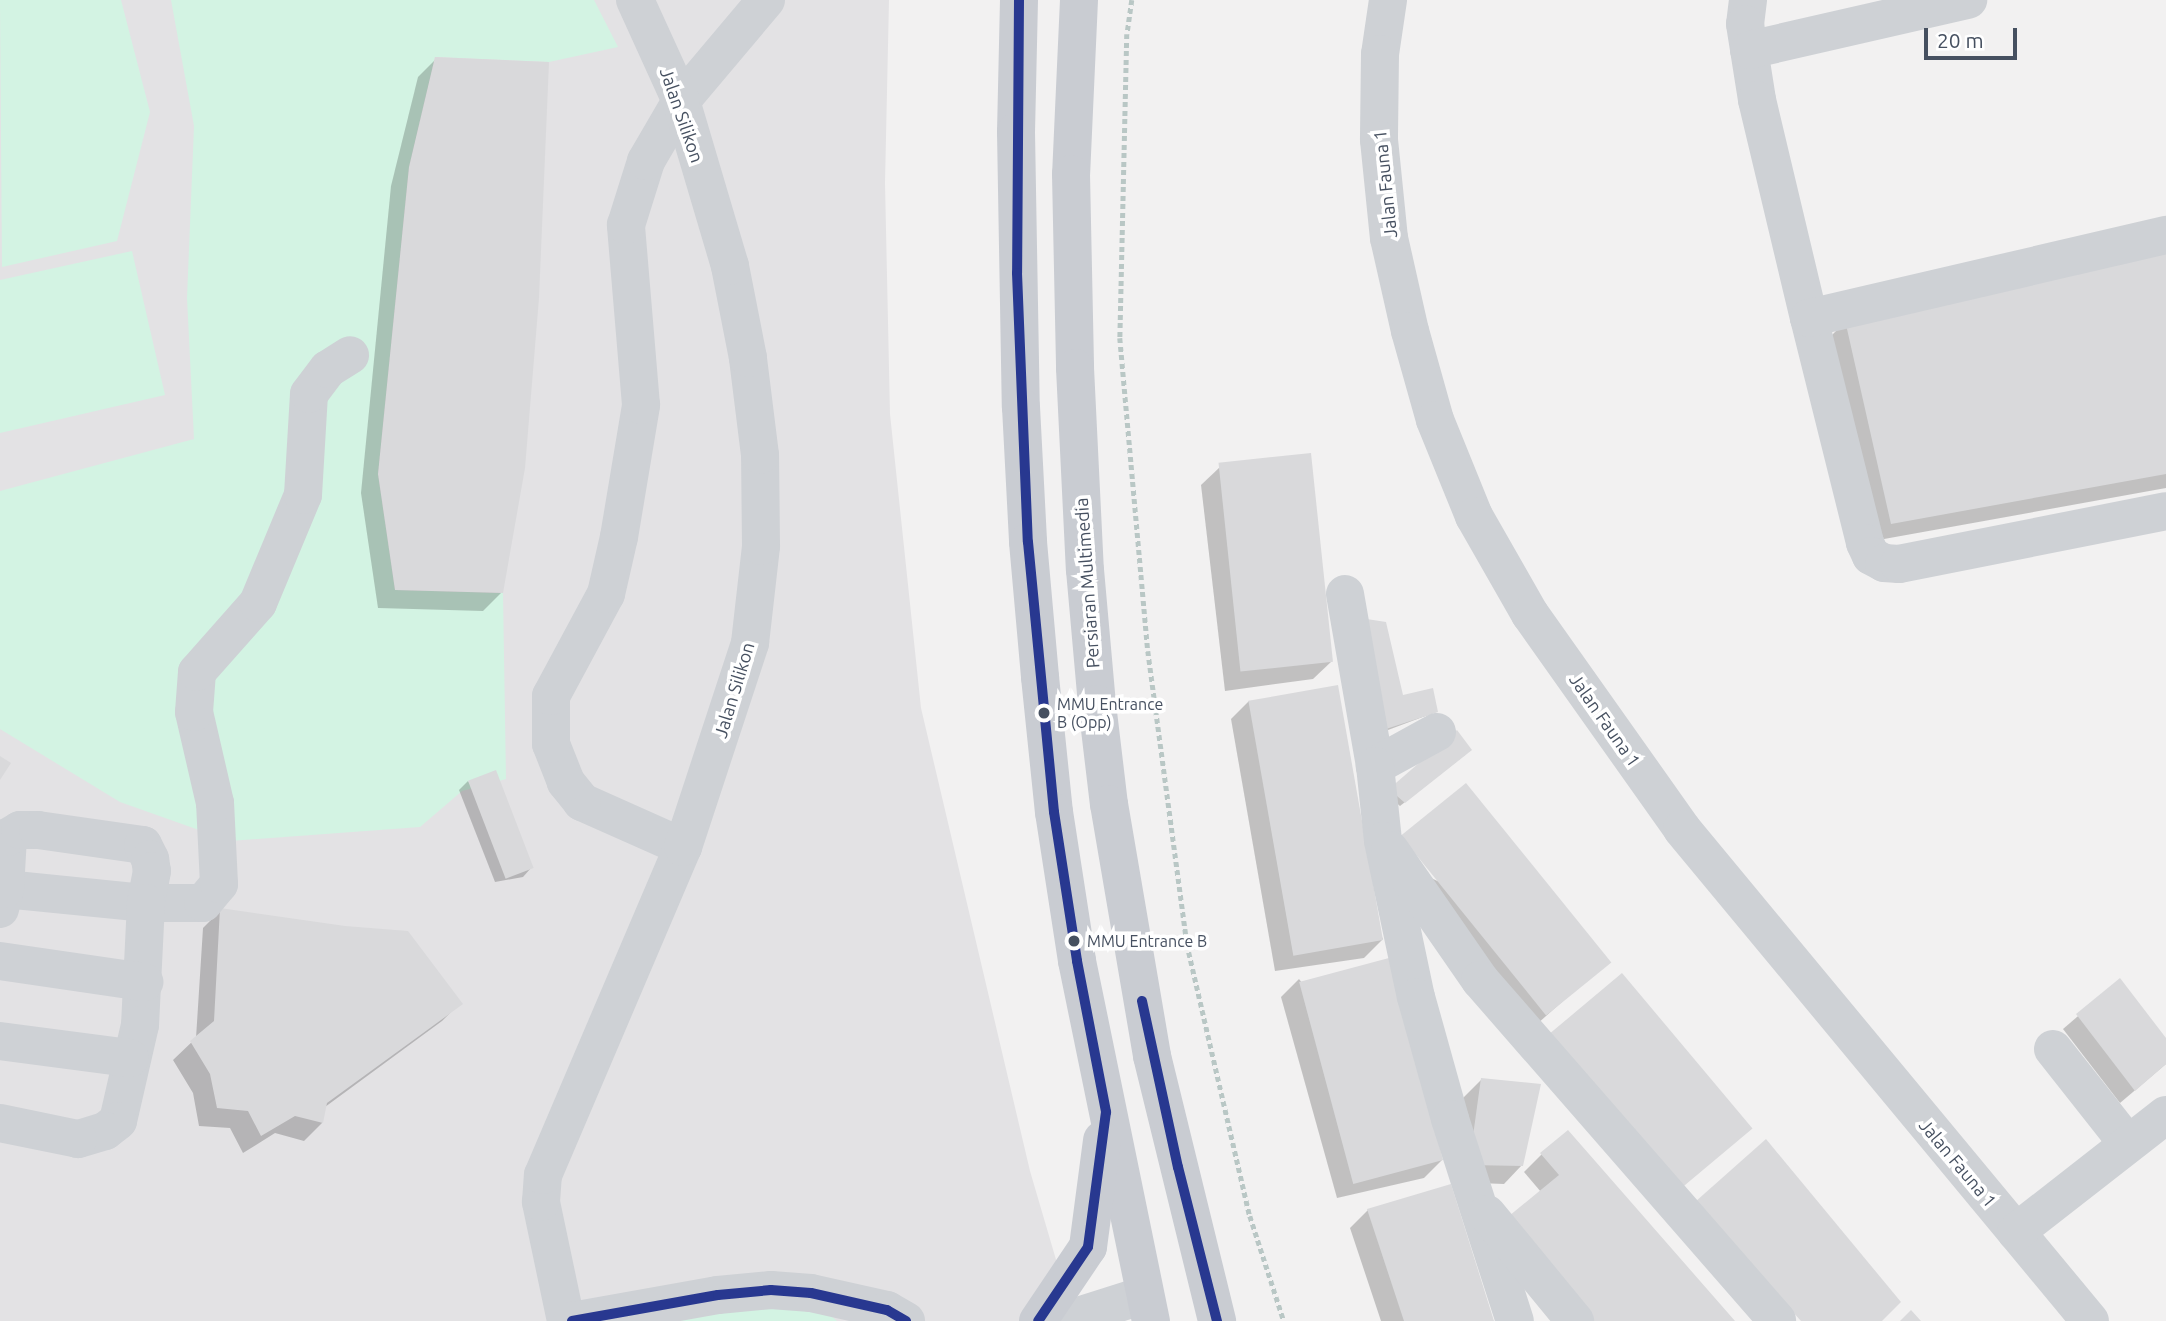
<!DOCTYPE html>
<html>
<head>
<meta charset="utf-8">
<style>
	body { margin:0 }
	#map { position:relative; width:2166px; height:1321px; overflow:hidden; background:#f2f1f1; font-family:Ubuntu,sans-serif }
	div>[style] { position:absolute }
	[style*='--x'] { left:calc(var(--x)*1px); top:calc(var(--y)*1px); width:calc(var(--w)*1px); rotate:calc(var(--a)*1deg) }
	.education>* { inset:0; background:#e3e2e4 }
	.green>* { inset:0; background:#d3f3e3 }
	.shadow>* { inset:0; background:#0003 }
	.building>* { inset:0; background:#d9d9db; transform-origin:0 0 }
	.path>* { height:4.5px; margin-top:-2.25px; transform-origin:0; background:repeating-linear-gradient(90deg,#b9c7c5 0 5px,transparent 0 8.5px) }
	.minor>* { height:38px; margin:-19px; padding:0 19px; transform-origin:19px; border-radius:19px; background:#ced1d5 }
	.major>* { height:38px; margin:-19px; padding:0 19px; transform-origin:19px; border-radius:19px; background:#c9ccd2 }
	.bus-1>* { height:10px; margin:-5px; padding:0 5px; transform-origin:5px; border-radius:5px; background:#283890 }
	.dots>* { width:19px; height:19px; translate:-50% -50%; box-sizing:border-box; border:4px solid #fff; border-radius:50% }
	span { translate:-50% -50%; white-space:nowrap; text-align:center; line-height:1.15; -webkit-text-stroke:7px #fff; paint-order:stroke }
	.bus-label { font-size:16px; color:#465060 }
	.left { translate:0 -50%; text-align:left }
	.street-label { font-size:18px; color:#465060 }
	.scale { position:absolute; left:1924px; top:28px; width:93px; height:32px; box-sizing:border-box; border:4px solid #465060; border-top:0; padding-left:9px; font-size:21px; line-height:24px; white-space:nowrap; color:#465060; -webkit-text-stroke:5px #fff; paint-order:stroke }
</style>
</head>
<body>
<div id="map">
	<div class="education">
		<div style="clip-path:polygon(0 0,889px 0,885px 183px,890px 414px,921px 708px,1030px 1171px,1074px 1321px,0 1321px)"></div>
	</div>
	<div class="green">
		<div style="clip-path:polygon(0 0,121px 0,150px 112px,117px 241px,2px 267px)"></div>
		<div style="clip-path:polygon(171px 0,594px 0,618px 47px,549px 62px,435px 57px,409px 167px,378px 474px,395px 590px,503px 593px,506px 779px,462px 791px,420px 827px,230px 841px,120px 802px,0 729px,0 491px,194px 439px,187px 298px,194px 126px)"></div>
		<div style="clip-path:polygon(132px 251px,165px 395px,0 433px,0 280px)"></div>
		<div style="clip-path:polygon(732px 1308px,784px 1308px,830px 1315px,837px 1321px,672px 1321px)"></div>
	</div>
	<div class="shadow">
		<div style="clip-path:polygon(436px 59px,501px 593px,483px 611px,378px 608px,361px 493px,391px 186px,418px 77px)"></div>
		<div style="clip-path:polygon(2166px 253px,2166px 488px,1873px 541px,1828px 339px,1846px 321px)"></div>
		<div style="clip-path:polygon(1220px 467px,1332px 661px,1313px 679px,1225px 691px,1201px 485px)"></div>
		<div style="clip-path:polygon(1402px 697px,1436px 712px,1380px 733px)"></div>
		<div style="clip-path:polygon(1249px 701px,1383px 939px,1364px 958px,1275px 971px,1231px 719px)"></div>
		<div style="clip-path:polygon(1466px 754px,1400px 806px,1386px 794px)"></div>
		<div style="clip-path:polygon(468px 781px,531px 868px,523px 877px,495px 882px,459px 790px)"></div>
		<div style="clip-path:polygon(1385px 856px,1607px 962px,1519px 1040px)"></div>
		<div style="clip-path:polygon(221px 910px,460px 1003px,442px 1021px,325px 1107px,322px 1123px,304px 1141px,275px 1133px,243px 1153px,230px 1128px,199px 1126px,193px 1093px,173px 1060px,196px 1038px,203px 928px)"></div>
		<div style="clip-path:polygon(1299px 979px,1442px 1160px,1424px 1178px,1337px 1198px,1281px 997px)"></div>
		<div style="clip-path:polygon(2120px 980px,2166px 1041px,2166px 1064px,2120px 1103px,2063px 1029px)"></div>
		<div style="clip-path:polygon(1532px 1055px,1751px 1128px,1663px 1202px)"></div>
		<div style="clip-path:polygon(1481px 1080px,1522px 1165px,1504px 1184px,1452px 1182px,1463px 1098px)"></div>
		<div style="clip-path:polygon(1542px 1154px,1732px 1321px,1541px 1192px,1524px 1172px)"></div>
		<div style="clip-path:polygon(1368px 1210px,1492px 1321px,1381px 1321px,1350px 1228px)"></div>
	</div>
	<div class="building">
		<div style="clip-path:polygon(435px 57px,549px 62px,539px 298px,525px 468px,503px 593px,395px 590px,378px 474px,409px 167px)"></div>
		<div style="clip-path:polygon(2166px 251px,2166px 474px,1891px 524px,1845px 320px)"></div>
		<div style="left:1311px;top:453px;width:210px;height:93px;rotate:84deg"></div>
		<div style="clip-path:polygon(1360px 618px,1386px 622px,1403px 695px,1433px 688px,1438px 712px,1383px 730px)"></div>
		<div style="left:1338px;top:685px;width:259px;height:91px;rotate:80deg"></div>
		<div style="clip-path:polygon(1457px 730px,1472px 750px,1405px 803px,1389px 789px)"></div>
		<div style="clip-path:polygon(0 756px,11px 763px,0 780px)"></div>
		<div style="left:496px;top:770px;width:105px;height:30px;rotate:69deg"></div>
		<div style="left:1466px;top:783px;width:231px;height:84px;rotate:51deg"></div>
		<div style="clip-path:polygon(220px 908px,345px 926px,408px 931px,463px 1004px,327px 1103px,323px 1123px,295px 1116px,261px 1136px,248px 1111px,217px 1108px,210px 1074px,190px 1041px,214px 1021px)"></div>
		<div style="left:1389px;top:958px;width:209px;height:93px;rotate:75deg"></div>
		<div style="left:1622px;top:973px;width:203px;height:97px;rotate:50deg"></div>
		<div style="clip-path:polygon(2120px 978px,2166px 1038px,2166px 1064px,2135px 1091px,2076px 1014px)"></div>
		<div style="clip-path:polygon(1481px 1078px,1541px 1084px,1523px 1166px,1469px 1165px)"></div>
		<div style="clip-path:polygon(1568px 1130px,1735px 1321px,1585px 1321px,1509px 1216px,1559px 1175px,1540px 1153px)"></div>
		<div style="clip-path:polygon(1766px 1139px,1901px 1302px,1882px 1321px,1801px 1321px,1695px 1202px)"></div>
		<div style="clip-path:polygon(1451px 1184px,1494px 1321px,1404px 1321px,1367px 1209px)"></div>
		<div style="clip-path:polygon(1911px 1310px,1921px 1321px,1900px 1321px)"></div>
	</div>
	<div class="path">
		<div style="--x:1132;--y:0;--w:34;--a:98"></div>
		<div style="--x:1127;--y:34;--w:304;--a:91.3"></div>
		<div style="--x:1120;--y:338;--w:314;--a:84.9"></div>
		<div style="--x:1148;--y:651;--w:296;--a:82.4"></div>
		<div style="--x:1187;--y:944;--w:279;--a:77"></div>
		<div style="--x:1250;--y:1216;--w:110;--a:72.1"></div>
	</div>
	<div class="minor">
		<div style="--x:1388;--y:0;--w:55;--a:98.4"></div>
		<div style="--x:1380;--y:54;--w:86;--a:90.7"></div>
		<div style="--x:1379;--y:140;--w:99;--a:84.2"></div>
		<div style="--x:1389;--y:238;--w:95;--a:77.3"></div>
		<div style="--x:1410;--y:331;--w:92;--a:74.3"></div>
		<div style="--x:1435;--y:420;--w:104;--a:67.9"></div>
		<div style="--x:1474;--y:516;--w:113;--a:60.3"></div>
		<div style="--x:1530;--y:614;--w:263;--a:54.7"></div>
		<div style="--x:1682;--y:829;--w:639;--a:50.33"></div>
		<div style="--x:1748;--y:0;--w:24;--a:97"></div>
		<div style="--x:1745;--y:24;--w:77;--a:81"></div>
		<div style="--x:1757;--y:100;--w:224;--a:76.6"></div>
		<div style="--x:1809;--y:318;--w:232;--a:76"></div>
		<div style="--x:1865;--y:543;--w:14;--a:65"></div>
		<div style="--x:1871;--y:556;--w:15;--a:28"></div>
		<div style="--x:1884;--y:563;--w:15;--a:4"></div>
		<div style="--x:1899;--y:564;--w:272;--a:-11.2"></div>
		<div style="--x:1749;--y:50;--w:225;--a:-12.9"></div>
		<div style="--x:1809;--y:318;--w:367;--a:-13.1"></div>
		<div style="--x:1345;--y:594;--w:175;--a:80.1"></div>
		<div style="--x:1437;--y:732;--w:71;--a:151.3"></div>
		<div style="--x:1375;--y:766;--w:75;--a:83.9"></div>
		<div style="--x:1383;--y:841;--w:159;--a:78.1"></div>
		<div style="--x:1416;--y:997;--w:127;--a:74.4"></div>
		<div style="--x:1450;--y:1119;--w:212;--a:72.2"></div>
		<div style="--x:683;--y:847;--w:111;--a:-156"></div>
		<div style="--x:582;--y:802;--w:26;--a:-129"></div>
		<div style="--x:566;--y:782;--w:41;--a:-111.5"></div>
		<div style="--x:551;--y:744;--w:48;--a:-90"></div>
		<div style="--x:551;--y:696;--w:116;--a:-61.7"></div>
		<div style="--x:606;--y:594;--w:58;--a:-77.2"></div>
		<div style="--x:619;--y:537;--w:134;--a:-80.5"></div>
		<div style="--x:641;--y:405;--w:181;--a:-94.8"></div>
		<div style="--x:626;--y:225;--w:67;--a:-72.6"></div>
		<div style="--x:646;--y:161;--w:69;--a:-59.7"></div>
		<div style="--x:681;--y:101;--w:132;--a:-49.9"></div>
		<div style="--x:1390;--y:850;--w:158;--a:55.3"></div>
		<div style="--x:1480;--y:980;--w:452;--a:48.9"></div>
		<div style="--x:5;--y:889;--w:142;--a:5.7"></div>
		<div style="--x:146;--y:903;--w:57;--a:0"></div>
		<div style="--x:203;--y:903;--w:25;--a:-50"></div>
		<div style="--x:219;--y:884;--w:81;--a:-92.8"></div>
		<div style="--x:215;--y:803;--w:93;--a:-103"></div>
		<div style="--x:194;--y:712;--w:40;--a:-85.7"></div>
		<div style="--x:197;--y:672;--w:92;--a:-48.5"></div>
		<div style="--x:258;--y:603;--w:117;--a:-67.4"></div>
		<div style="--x:303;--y:495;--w:101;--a:-86.6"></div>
		<div style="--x:309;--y:394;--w:31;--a:-53"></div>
		<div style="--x:328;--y:369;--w:26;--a:-32"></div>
		<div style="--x:0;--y:909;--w:21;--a:-76"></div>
		<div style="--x:5;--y:889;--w:52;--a:-86.7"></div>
		<div style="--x:8;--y:837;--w:14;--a:-30"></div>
		<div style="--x:20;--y:830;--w:18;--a:0"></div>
		<div style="--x:38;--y:830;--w:106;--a:8.1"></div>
		<div style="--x:143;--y:845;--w:16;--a:63"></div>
		<div style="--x:150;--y:859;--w:12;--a:81"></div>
		<div style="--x:152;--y:871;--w:33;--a:101"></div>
		<div style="--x:146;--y:903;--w:122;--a:92.8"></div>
		<div style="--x:140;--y:1025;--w:98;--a:102.9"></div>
		<div style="--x:118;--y:1121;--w:16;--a:142"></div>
		<div style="--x:105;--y:1131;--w:28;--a:163"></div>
		<div style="--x:78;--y:1139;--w:80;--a:-168.4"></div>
		<div style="--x:0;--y:961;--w:146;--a:8.3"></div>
		<div style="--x:0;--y:1041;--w:131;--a:7.5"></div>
		<div style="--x:2053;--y:1049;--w:121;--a:51.7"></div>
		<div style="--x:1487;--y:1214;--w:139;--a:50.6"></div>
		<div style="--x:2016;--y:1232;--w:190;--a:-38"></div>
		<div style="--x:566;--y:1321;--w:122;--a:-101.9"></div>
		<div style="--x:541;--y:1202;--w:27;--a:-86"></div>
		<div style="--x:543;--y:1175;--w:357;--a:-66.9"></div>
		<div style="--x:683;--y:847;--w:215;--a:-71.8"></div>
		<div style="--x:750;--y:643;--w:98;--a:-83.5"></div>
		<div style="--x:761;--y:546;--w:91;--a:-90.6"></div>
		<div style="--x:760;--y:455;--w:98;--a:-97.1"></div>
		<div style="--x:748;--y:358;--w:94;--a:-101.1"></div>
		<div style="--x:730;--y:266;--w:172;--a:-106.5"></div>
		<div style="--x:681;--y:101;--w:111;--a:-114.5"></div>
		<div style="--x:572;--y:1321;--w:148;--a:-10.1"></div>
		<div style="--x:718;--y:1295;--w:53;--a:-5.4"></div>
		<div style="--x:771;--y:1290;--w:40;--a:4.3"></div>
		<div style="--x:811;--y:1293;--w:78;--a:12.6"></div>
		<div style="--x:887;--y:1310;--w:22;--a:30"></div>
		<div style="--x:1062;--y:1321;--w:86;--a:-17.6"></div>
	</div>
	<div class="major">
		<div style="--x:1019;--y:0;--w:132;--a:91.3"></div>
		<div style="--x:1016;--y:132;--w:275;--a:89"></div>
		<div style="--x:1021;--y:407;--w:135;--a:87"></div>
		<div style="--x:1028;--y:542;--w:136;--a:84.9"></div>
		<div style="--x:1040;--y:677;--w:136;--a:84.1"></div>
		<div style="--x:1054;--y:812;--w:151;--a:81.2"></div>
		<div style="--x:1077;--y:961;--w:368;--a:78.4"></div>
		<div style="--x:1079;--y:0;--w:174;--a:92.6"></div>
		<div style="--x:1071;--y:174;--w:194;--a:88.8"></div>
		<div style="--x:1075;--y:368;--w:202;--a:87.2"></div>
		<div style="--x:1085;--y:570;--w:135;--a:84.9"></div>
		<div style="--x:1097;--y:704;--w:101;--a:83.2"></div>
		<div style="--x:1109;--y:804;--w:256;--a:80.3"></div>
		<div style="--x:1152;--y:1056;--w:273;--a:76.2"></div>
		<div style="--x:1038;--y:1321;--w:89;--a:-56"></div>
		<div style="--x:1088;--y:1247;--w:108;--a:-82.5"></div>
	</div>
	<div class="bus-1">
		<div style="--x:1019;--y:0;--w:273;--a:90.4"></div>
		<div style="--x:1017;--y:273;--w:269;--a:87.7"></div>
		<div style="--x:1028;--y:542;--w:271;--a:84.5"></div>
		<div style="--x:1054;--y:812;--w:151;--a:81.2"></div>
		<div style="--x:1077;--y:961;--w:154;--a:79.1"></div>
		<div style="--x:1106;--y:1112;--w:136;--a:97.6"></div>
		<div style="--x:1088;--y:1247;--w:89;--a:124"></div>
		<div style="--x:1142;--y:1001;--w:170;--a:77.8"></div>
		<div style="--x:1178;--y:1167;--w:159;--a:75.8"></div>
		<div style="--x:572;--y:1321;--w:148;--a:-10.1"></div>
		<div style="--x:718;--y:1295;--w:53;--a:-5.4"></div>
		<div style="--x:771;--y:1290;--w:40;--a:4.3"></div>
		<div style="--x:811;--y:1293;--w:78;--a:12.6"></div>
		<div style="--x:887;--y:1310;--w:22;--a:30"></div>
	</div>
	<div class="dots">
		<div style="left:1044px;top:713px;background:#465060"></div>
		<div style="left:1074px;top:941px;background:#465060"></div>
	</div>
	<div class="bus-label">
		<span class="left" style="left:1057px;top:713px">MMU Entrance<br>B (Opp)</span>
		<span class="left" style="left:1087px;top:941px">MMU Entrance B</span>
	</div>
	<div class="street-label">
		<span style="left:682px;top:115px;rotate:71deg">Jalan Silikon</span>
		<span style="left:1385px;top:184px;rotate:-96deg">Jalan Fauna 1</span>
		<span style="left:1087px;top:583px;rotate:-94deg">Persiaran Multimedia</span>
		<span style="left:734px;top:690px;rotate:-73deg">Jalan Silikon</span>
		<span style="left:1605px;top:720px;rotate:55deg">Jalan Fauna 1</span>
		<span style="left:1958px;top:1163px;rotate:50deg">Jalan Fauna 1</span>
	</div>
	<div class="scale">20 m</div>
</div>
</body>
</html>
